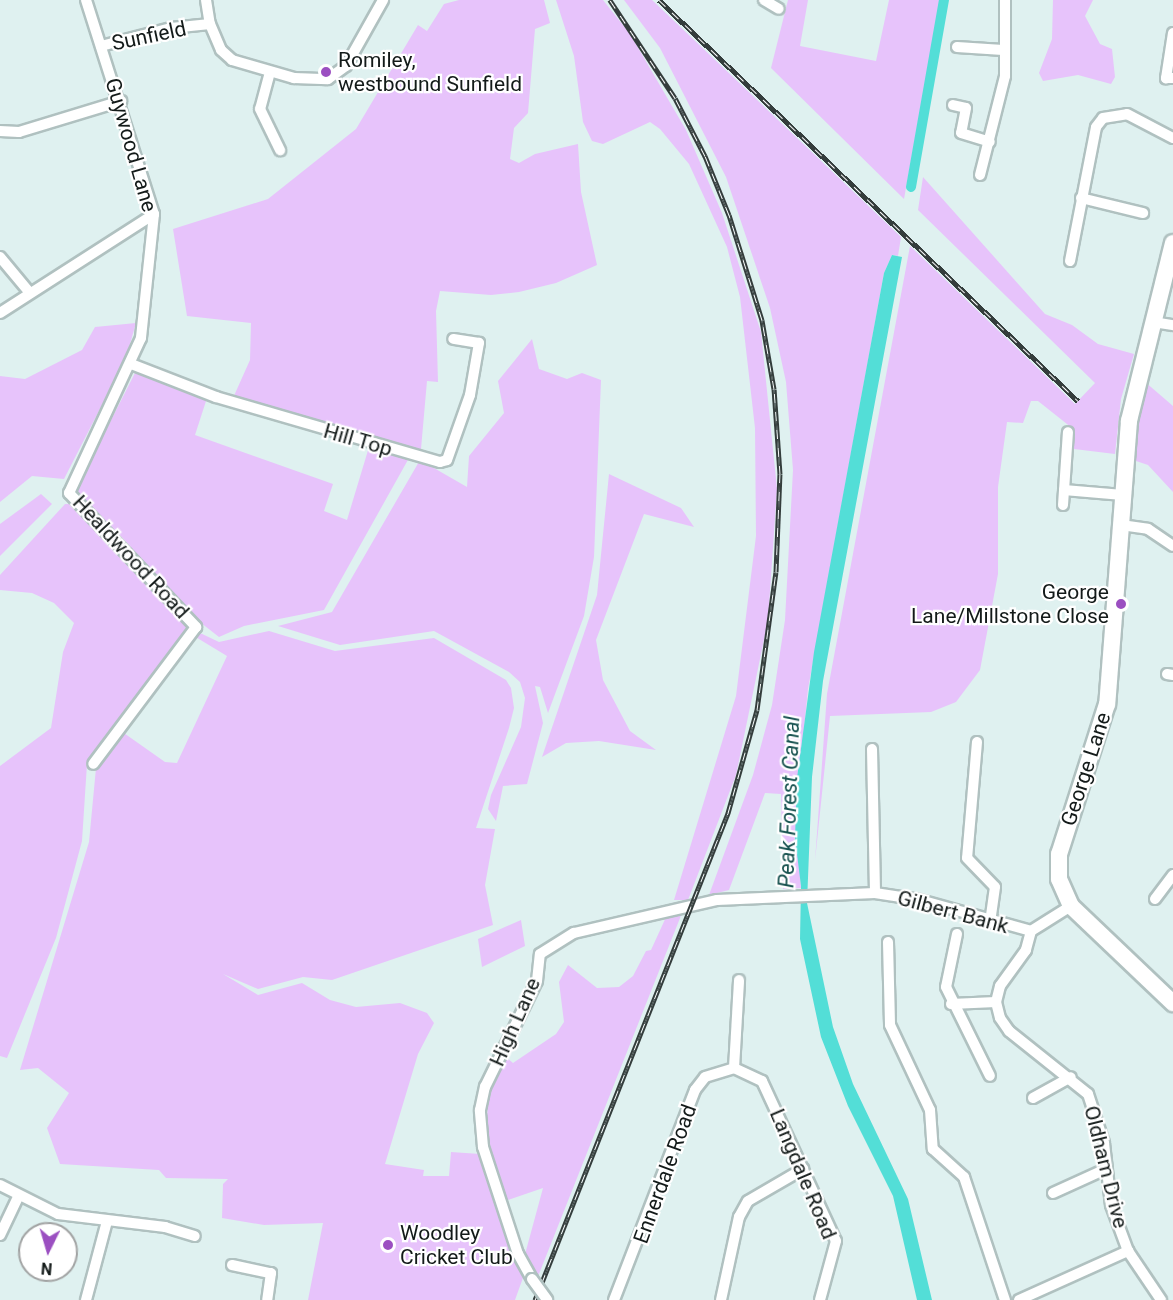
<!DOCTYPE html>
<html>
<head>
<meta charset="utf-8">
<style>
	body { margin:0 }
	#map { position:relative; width:1173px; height:1300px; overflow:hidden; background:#dff1f0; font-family:Roboto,sans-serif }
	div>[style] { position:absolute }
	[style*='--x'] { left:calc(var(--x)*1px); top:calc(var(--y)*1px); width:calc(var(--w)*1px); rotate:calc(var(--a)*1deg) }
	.green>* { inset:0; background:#e7c3fb }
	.water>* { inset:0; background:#53ded7 }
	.canal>* { height:10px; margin:-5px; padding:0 5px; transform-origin:5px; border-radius:5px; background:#53ded7 }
	.roads { filter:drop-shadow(2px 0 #b0c1c0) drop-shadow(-2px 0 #b0c1c0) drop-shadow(0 2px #b0c1c0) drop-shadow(0 -2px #b0c1c0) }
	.minor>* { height:10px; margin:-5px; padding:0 5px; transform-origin:5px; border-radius:5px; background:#fff }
	.primary>* { height:16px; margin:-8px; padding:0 8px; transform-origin:8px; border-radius:8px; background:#fff }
	.rail>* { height:5px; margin-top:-2.5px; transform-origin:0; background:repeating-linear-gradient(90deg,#fff 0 9px,#343d3c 0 18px); box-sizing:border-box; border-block:2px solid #343d3c }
	.bridges { filter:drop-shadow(2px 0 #b0c1c0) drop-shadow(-2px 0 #b0c1c0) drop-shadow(0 2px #b0c1c0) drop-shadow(0 -2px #b0c1c0) }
	.minor-bridge>* { height:10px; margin:-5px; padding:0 5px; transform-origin:5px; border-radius:5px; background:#fff }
	.dots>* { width:16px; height:16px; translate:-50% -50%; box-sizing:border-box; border:3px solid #fff; border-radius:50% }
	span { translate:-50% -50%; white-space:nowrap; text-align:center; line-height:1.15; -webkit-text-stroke:4.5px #fff; paint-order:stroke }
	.street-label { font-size:21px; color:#131a19 }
	.poi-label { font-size:21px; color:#131a19 }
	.left { translate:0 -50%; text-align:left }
	.right { translate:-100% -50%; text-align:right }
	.water-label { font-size:22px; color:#16514f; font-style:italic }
	.north { position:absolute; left:18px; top:1222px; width:60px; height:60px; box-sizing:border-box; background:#fff; border:2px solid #a1a3a3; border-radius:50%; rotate:185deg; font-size:16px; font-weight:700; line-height:24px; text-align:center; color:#131a19 }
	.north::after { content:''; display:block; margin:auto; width:21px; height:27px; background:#9b4fc1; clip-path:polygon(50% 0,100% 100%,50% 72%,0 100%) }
</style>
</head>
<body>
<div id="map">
	<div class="green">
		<div style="clip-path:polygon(459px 0,544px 0,550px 23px,535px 29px,528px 113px,514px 128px,510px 159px,519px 163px,535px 154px,578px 144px,581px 192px,597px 265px,556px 283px,519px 292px,491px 295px,440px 291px,436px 311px,438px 382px,427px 381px,421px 449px,417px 453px,233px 398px,250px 360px,251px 323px,187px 316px,173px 229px,268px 199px,356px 129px,418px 25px,427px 31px,444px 4px)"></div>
		<div style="clip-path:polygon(556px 0,603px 0,630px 34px,686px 130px,722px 213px,761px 332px,777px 489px,768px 620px,736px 775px,688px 900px,674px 900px,736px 696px,756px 536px,755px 428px,740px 297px,727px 247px,689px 164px,660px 129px,650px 122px,603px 144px,592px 141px,583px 122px,574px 56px)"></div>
		<div style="clip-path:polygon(624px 0,652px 0,901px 237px,898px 256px,892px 255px,884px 273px,808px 689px,796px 811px,801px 888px,783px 889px,781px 794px,765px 793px,729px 890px,709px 895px,753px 775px,772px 705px,785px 620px,793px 470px,786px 382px,770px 308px,726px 177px,660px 48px)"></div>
		<div style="clip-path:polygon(788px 0,808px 0,800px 46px,876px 61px,889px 0,940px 0,904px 199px,771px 68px)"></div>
		<div style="clip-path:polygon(1053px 0,1093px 0,1085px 16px,1100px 44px,1112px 49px,1115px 77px,1111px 84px,1078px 75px,1043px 81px,1039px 73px,1052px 39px)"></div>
		<div style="clip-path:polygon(923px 177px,1045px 314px,1072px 325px,1098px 344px,1134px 354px,1121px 399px,1115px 454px,1074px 449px,1072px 428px,1038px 401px,1031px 401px,1023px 423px,1007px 422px,998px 487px,998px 574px,980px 670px,956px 702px,931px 712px,830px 716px,815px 861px,827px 694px,910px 246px,1075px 404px,1095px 383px,918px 210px)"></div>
		<div style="clip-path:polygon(136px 323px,126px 358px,64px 479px,32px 476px,0 502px,0 376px,25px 379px,82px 350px,95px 327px)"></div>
		<div style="clip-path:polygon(532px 339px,539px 369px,567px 379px,582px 373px,601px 380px,594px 557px,584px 616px,548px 713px,540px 687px,535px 686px,543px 723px,527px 784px,503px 786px,496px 821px,488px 809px,491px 795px,521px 727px,525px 698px,520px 682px,509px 672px,434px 631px,340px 645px,278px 626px,332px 612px,420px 460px,467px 487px,469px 456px,504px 413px,498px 381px)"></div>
		<div style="clip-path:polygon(135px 373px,207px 398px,195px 435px,333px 484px,324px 511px,347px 520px,369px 447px,409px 458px,324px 610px,244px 626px,219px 637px,196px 619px,74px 493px)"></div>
		<div style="clip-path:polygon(1144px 381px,1173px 406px,1173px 492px,1148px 465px,1133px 460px)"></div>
		<div style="clip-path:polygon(609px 474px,681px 508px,694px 527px,644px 514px,596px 640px,603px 680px,630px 731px,656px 750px,599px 741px,566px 743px,542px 757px,597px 595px)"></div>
		<div style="clip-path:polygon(41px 494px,52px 504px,0 556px,0 524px)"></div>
		<div style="clip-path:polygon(65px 504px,74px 504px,190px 627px,87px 764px,82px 841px,56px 938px,7px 1058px,0 1056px,0 766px,51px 728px,63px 652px,74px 623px,54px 603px,32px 593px,0 590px,0 575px)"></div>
		<div style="clip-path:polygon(269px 631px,335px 651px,434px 638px,506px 680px,511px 688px,514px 708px,509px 728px,476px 828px,495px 829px,485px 885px,493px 925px,332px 980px,303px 977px,258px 989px,223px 974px,258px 995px,302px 983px,330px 1000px,356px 1007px,400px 1003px,427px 1013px,434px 1023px,418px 1054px,385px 1164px,424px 1170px,423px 1176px,449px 1176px,451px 1152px,480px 1154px,524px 1275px,515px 1300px,308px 1300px,323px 1223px,264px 1225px,222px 1218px,223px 1184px,228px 1179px,166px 1178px,159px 1170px,60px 1164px,47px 1128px,69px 1093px,38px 1068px,20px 1070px,89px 842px,96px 768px,121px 731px,165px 762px,177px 763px,227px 656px,194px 636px,198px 632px,219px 642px)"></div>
		<div style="clip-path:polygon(682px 913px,537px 1279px,524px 1258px,543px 1188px,505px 1201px,485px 1135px,490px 1086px,505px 1056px,513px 1063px,556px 1034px,564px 1022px,559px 982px,568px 965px,597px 988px,619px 987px,633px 976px,646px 951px,651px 950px,667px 915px)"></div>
		<div style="clip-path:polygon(521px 920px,525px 946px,482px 967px,478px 939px)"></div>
	</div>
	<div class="water">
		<div style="clip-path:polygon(892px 255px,902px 257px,823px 681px,812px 777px,807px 903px,833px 1027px,853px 1084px,908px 1199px,932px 1300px,917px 1300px,893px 1196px,848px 1106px,821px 1037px,800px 939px,801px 886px,795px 838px,797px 778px,814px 652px,884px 273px)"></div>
	</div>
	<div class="canal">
		<div style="--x:911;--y:187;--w:190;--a:-80"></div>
	</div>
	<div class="roads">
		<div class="minor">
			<div style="--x:86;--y:0;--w:225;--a:72.4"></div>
			<div style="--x:154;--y:214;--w:125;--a:96"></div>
			<div style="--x:141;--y:338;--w:171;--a:114.9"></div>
			<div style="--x:69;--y:493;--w:185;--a:46.5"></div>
			<div style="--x:196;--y:627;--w:171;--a:126.9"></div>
			<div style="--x:206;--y:0;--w:24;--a:81"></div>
			<div style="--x:764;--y:0;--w:17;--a:31"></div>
			<div style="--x:1173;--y:33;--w:46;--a:98.8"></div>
			<div style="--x:1166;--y:78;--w:7;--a:0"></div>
			<div style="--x:101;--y:46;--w:72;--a:-14.4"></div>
			<div style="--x:171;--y:28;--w:39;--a:-6"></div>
			<div style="--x:210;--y:24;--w:28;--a:67"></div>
			<div style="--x:221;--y:50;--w:15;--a:42"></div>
			<div style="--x:232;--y:60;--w:65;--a:16.2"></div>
			<div style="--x:294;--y:78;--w:34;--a:2"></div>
			<div style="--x:328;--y:79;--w:22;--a:-36"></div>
			<div style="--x:346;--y:66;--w:76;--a:-60.7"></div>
			<div style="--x:957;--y:47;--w:46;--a:3.7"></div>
			<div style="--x:270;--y:72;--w:38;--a:105"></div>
			<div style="--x:260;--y:109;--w:46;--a:64"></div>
			<div style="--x:953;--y:105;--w:13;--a:13"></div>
			<div style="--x:966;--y:108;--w:25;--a:101"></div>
			<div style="--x:961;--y:133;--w:30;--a:17"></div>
			<div style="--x:0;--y:131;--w:19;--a:3"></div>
			<div style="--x:19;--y:132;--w:107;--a:-16.9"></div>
			<div style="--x:980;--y:175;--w:102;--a:-75.8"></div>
			<div style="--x:1005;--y:76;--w:76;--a:-90"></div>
			<div style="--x:1081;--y:198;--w:64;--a:13.6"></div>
			<div style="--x:0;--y:257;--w:47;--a:50.2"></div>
			<div style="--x:1070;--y:261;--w:136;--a:-79"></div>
			<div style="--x:1096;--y:127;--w:11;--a:-52"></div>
			<div style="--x:1103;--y:118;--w:24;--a:-9"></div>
			<div style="--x:1127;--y:114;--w:52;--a:27.6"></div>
			<div style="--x:0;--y:313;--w:183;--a:-32.7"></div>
			<div style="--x:1153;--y:322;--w:20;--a:9"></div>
			<div style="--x:131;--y:364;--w:91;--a:21.2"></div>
			<div style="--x:216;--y:397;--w:233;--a:16.2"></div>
			<div style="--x:440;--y:462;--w:7;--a:-16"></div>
			<div style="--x:447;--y:460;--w:69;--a:-70.5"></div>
			<div style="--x:470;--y:395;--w:53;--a:-80.2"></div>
			<div style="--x:479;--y:343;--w:26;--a:-171"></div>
			<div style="--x:1064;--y:490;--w:59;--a:4.8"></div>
			<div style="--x:1063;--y:505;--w:73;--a:-86.1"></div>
			<div style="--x:1121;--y:525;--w:27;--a:8"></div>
			<div style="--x:1148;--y:529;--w:30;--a:34"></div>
			<div style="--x:1167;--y:674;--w:6;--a:9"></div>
			<div style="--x:977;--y:742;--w:116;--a:94.9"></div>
			<div style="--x:967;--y:858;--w:40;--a:46"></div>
			<div style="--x:995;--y:887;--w:36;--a:98"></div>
			<div style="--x:872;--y:749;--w:144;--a:88.8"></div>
			<div style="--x:1155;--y:899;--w:30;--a:-53"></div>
			<div style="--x:1031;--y:931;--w:20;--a:105"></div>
			<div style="--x:1026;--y:950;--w:44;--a:125.8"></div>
			<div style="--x:1000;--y:986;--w:16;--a:104"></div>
			<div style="--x:996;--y:1002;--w:16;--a:76"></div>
			<div style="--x:1000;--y:1018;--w:16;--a:55"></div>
			<div style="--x:1009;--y:1031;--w:101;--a:38.6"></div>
			<div style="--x:1088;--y:1094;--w:52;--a:71.9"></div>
			<div style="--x:1104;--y:1143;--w:62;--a:83.6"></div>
			<div style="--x:1111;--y:1205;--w:49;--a:69.7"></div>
			<div style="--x:1128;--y:1251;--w:59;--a:56"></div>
			<div style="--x:957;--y:934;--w:54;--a:101.7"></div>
			<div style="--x:946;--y:987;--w:99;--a:63.7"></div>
			<div style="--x:888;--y:942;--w:83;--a:88.6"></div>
			<div style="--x:890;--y:1025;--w:94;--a:64.8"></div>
			<div style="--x:930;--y:1110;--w:39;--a:86"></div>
			<div style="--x:933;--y:1149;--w:42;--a:42.1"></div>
			<div style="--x:964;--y:1177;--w:130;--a:71.6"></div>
			<div style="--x:951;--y:1004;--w:45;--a:-2.5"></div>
			<div style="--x:734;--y:1068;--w:88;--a:-86.7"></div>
			<div style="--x:1033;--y:1098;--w:43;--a:-28.9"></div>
			<div style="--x:0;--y:1185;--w:65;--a:26.6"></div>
			<div style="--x:58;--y:1214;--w:108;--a:6.9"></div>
			<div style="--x:165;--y:1227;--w:31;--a:17"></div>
			<div style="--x:1053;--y:1193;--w:58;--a:-24.4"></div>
			<div style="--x:0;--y:1235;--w:44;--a:-64.6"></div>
			<div style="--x:232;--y:1265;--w:40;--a:12"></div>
			<div style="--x:271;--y:1273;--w:27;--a:98"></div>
			<div style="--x:532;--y:1279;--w:29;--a:-119"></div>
			<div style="--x:518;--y:1254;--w:113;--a:-108.1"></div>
			<div style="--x:483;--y:1147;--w:37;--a:-95"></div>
			<div style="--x:480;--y:1110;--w:24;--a:-78"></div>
			<div style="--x:485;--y:1087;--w:118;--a:-63.9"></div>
			<div style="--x:537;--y:981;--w:27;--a:-84"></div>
			<div style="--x:540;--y:954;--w:40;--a:-32"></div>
			<div style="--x:574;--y:933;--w:147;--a:-13"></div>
			<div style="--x:717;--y:900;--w:158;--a:-2.5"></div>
			<div style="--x:875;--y:893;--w:46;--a:8.8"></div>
			<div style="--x:920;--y:900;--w:115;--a:15.6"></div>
			<div style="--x:1031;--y:931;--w:47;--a:-32"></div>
			<div style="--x:86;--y:1300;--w:82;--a:-75.1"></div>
			<div style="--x:614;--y:1300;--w:225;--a:-68.9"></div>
			<div style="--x:695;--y:1090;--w:16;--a:-52"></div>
			<div style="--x:705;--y:1077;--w:30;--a:-17"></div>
			<div style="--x:734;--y:1068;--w:31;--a:25"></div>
			<div style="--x:762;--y:1081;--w:176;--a:65.2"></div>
			<div style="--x:836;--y:1241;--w:61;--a:105.2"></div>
			<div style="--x:721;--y:1300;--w:85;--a:-77.8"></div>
			<div style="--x:739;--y:1217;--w:18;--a:-61"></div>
			<div style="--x:748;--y:1201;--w:64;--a:-30.2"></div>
			<div style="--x:1019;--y:1300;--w:120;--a:-24.2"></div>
		</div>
		<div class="primary">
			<div style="--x:1173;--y:243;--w:183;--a:103.9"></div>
			<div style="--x:1129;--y:421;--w:284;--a:94.4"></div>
			<div style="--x:1107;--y:704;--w:157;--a:107.7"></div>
			<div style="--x:1059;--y:854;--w:25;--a:90"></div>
			<div style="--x:1059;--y:879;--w:30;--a:66"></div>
			<div style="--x:1071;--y:906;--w:141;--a:43.6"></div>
		</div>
	</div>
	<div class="rail">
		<div style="--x:659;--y:0;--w:580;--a:43.74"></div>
		<div style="--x:535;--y:1300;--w:524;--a:-68.38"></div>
		<div style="--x:728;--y:813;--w:107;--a:-74.3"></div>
		<div style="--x:757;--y:710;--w:139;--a:-82.2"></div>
		<div style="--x:776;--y:572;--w:98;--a:-87.7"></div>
		<div style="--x:780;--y:474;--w:85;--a:-94"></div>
		<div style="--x:774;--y:389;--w:70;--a:-99.9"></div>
		<div style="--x:762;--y:320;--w:110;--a:-107.4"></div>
		<div style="--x:729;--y:215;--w:64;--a:-112.1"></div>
		<div style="--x:705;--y:156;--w:65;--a:-117.3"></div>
		<div style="--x:675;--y:98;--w:118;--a:-123.6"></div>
	</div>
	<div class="bridges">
		<div class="minor-bridge">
			<div style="--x:532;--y:1279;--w:26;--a:54"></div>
		</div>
	</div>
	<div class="dots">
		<div style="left:326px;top:72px;background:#9b4fc1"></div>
		<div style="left:1121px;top:604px;background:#9b4fc1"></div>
		<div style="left:388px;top:1245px;background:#9b4fc1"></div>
	</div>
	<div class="street-label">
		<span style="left:149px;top:36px;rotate:-12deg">Sunfield</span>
		<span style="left:131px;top:145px;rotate:74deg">Guywood Lane</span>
		<span style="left:358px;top:440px;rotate:16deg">Hill Top</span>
		<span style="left:131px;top:557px;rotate:47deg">Healdwood Road</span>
		<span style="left:1086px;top:769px;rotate:-72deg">George Lane</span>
		<span style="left:953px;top:912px;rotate:15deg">Gilbert Bank</span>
		<span style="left:515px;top:1022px;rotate:-66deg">High Lane</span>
		<span style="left:1106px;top:1167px;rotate:76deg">Oldham Drive</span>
		<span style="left:665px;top:1174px;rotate:-70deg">Ennerdale Road</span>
		<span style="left:803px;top:1174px;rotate:67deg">Langdale Road</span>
	</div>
	<div class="poi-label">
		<span class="left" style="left:338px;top:72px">Romiley,<br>westbound Sunfield</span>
		<span class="right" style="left:1109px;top:604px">George<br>Lane/Millstone Close</span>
		<span class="left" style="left:400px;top:1245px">Woodley<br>Cricket Club</span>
	</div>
	<div class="water-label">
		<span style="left:789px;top:802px;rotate:-88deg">Peak Forest Canal</span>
	</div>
	<div class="north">N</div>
</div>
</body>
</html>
